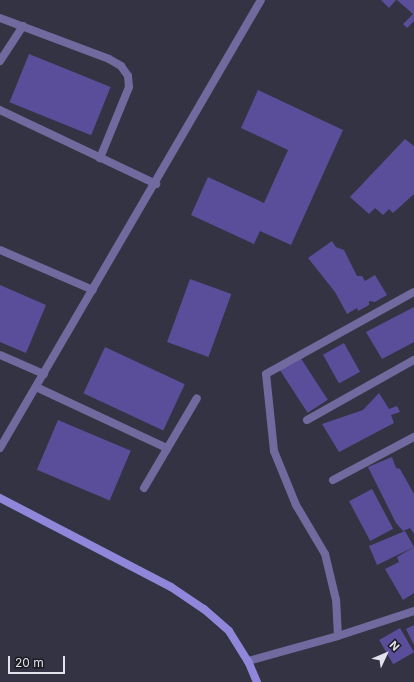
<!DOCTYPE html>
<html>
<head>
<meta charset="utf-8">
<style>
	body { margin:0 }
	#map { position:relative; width:414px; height:682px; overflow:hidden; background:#343343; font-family:Inter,sans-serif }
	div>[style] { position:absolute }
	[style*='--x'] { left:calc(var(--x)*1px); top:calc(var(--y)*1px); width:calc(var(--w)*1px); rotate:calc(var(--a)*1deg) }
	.building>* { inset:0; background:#5a4e9a; transform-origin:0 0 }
	.street>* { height:8px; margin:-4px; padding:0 4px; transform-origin:4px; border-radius:4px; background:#706a9f }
	.secondary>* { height:8px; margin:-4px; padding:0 4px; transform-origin:4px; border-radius:4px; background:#9087da }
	span { translate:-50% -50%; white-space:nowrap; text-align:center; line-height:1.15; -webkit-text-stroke:3.5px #1c1c23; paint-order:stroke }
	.north { position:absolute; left:366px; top:634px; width:40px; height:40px; -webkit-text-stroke:3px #1c1c23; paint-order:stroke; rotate:46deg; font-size:11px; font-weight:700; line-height:16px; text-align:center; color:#e2e1ec }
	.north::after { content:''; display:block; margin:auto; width:14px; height:18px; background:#e2e1ec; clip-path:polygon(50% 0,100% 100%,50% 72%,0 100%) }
	.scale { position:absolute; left:8px; top:656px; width:57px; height:18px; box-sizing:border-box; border:2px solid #e2e1ec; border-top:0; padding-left:5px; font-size:12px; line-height:14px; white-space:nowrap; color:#e2e1ec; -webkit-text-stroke:3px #1c1c23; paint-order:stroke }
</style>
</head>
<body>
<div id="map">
	<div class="building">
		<div style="clip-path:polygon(381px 0,396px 0,389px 8px)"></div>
		<div style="clip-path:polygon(397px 0,414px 0,414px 21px,407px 28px,403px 24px,413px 14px)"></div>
		<div style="left:29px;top:54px;width:88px;height:52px;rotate:22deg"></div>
		<div style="clip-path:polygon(258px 90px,343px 130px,291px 245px,260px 231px,254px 244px,191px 215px,208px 177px,264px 203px,288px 150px,241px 128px)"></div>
		<div style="clip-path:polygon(405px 139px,414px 146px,414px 194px,393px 213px,389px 209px,383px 215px,375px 208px,369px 214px,350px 197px)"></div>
		<div style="clip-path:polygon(332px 241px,336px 247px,344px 250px,357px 276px,362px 276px,365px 281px,375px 275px,387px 295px,375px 302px,369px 301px,369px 305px,358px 311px,357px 308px,347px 314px,335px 292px,308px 258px)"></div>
		<div style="left:190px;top:279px;width:44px;height:67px;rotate:20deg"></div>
		<div style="clip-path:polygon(0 285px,46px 305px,26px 353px,0 342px)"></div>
		<div style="clip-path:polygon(414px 307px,414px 342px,382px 359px,366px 332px)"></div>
		<div style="left:344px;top:343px;width:33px;height:24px;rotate:61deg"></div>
		<div style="left:105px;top:347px;width:88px;height:51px;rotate:25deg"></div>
		<div style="left:300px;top:357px;width:51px;height:24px;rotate:57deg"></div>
		<div style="clip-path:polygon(379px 393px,389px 409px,397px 406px,400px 412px,391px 415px,394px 423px,339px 452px,322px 424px,363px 410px)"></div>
		<div style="left:58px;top:420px;width:79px;height:54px;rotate:23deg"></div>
		<div style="clip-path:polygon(392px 457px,396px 468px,400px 469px,414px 494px,414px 534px,410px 528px,403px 531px,396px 523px,368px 467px)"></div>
		<div style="left:372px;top:489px;width:45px;height:26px;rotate:62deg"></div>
		<div style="clip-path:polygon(405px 531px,414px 547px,377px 565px,369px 546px)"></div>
		<div style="clip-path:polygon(414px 547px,414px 593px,403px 600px,385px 569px,399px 562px,397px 557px)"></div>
		<div style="clip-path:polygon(414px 625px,414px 645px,406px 629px)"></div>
		<div style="left:400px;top:628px;width:28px;height:24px;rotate:60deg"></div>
	</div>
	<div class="street">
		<div style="--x:0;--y:18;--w:116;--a:20.6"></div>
		<div style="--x:109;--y:59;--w:14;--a:30"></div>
		<div style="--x:121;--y:66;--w:12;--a:55"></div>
		<div style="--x:128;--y:76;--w:11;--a:85"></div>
		<div style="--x:129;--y:87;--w:77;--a:112.2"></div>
		<div style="--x:0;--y:61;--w:42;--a:-56.7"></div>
		<div style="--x:0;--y:110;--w:173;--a:25.4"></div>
		<div style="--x:0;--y:250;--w:101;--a:23.3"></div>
		<div style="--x:0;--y:355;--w:48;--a:23.4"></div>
		<div style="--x:36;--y:387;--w:145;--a:25"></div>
		<div style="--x:307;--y:420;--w:123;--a:-29.3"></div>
		<div style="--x:0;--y:448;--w:518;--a:-59.78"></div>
		<div style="--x:333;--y:480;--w:92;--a:-28"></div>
		<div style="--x:144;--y:488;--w:104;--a:-59.5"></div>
		<div style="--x:338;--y:636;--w:80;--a:-18.2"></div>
		<div style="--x:248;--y:661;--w:93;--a:-15.5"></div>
		<div style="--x:338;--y:636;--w:36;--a:-93"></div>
		<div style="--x:336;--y:600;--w:47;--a:-103.4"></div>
		<div style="--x:325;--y:554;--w:57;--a:-120.6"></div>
		<div style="--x:296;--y:505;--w:58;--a:-112.2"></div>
		<div style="--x:274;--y:451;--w:77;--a:-95.9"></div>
		<div style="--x:266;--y:374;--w:169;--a:-29"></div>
	</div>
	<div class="secondary">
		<div style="--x:0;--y:498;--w:193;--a:27.5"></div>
		<div style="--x:171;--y:587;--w:40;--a:34"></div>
		<div style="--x:204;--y:609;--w:33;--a:41"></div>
		<div style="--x:229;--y:631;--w:36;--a:58"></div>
		<div style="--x:248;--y:661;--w:23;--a:67"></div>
	</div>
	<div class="north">N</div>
	<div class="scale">20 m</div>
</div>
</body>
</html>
